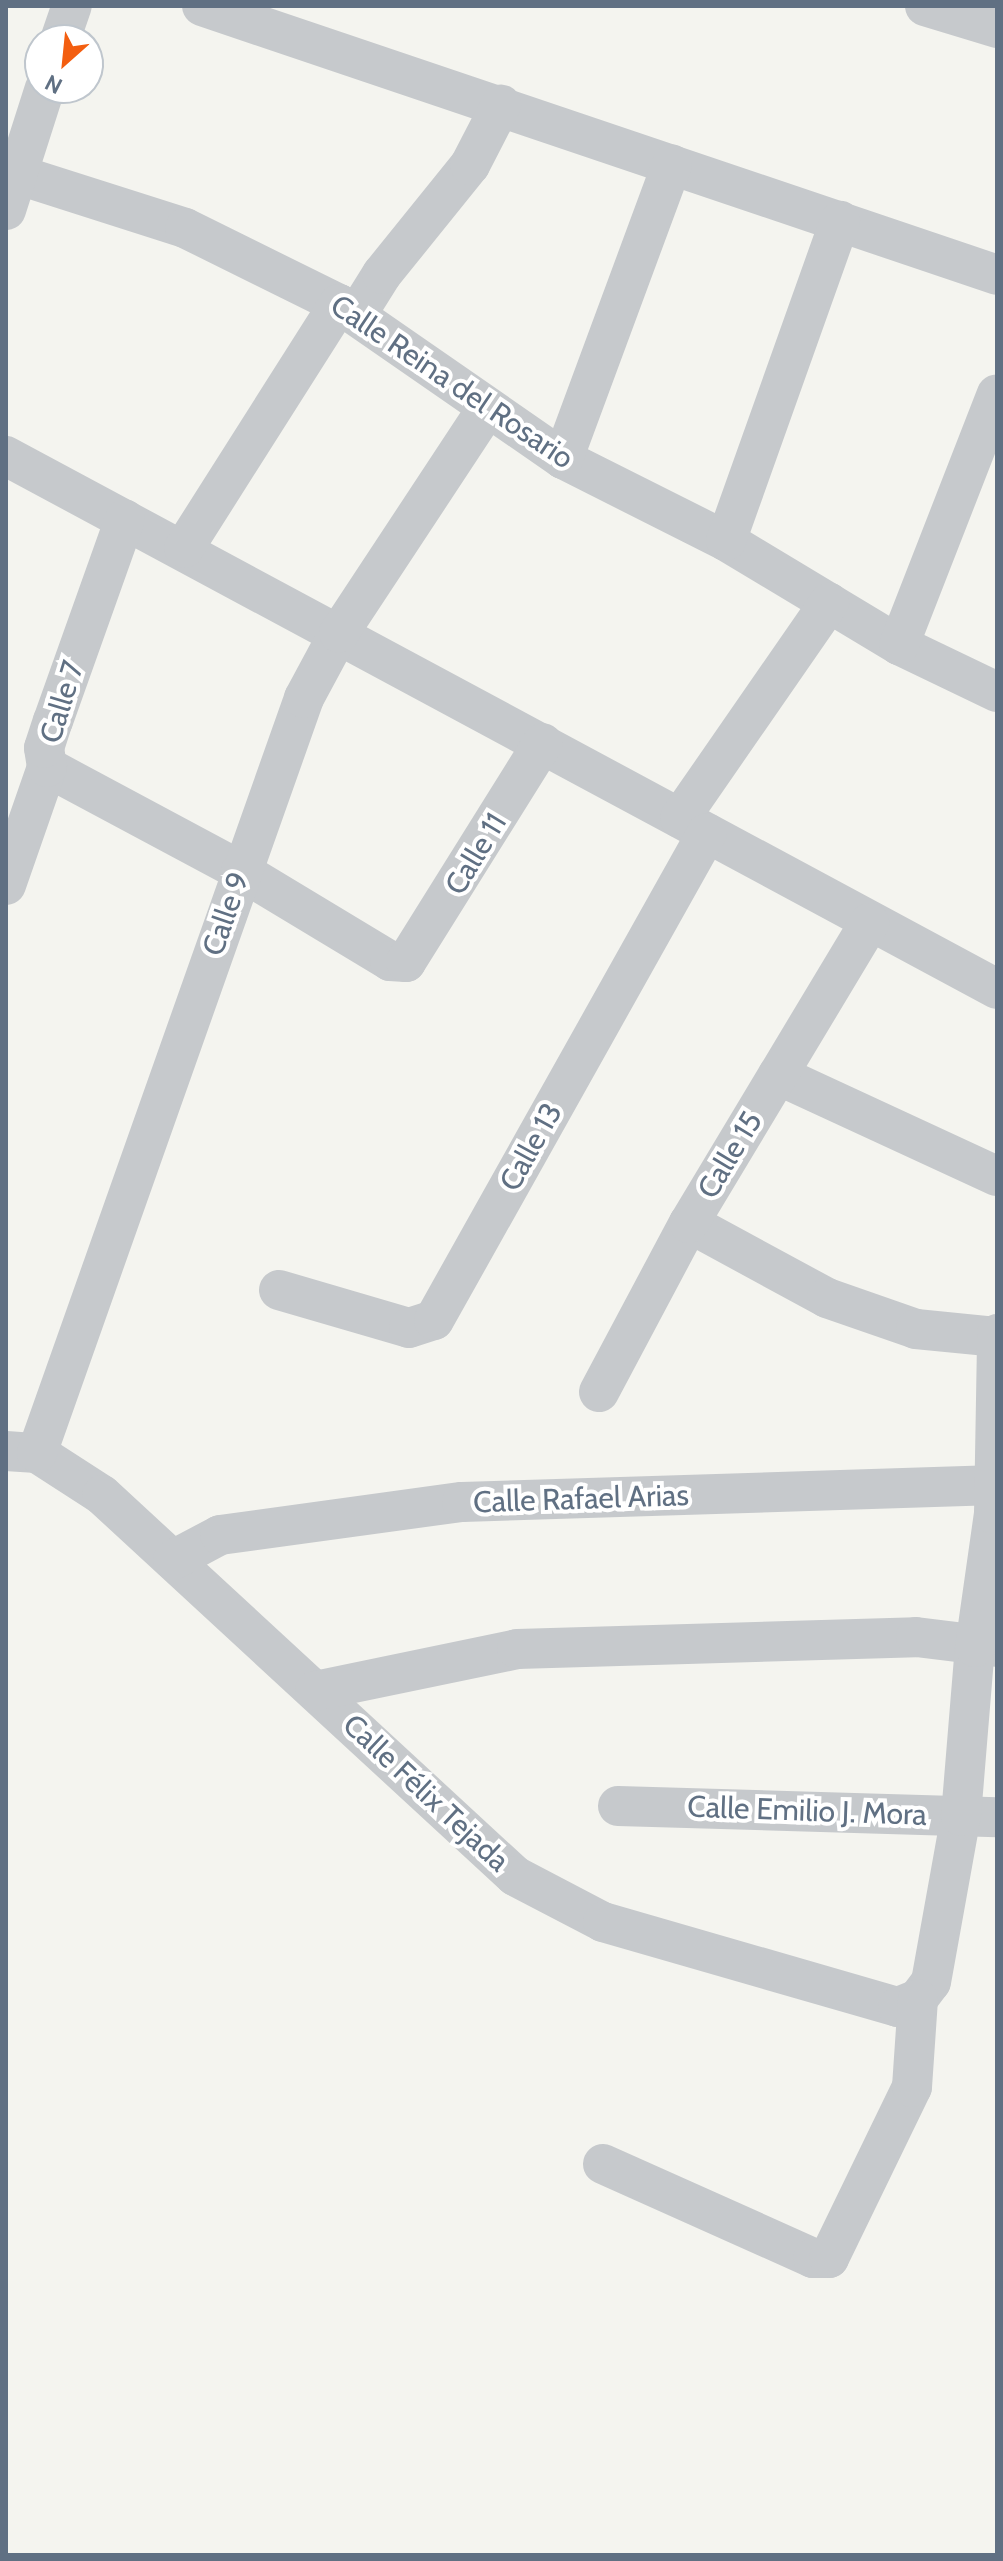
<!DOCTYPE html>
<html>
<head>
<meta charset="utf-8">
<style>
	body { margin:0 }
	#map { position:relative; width:1003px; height:2561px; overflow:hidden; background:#f4f4ef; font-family:Cabin,sans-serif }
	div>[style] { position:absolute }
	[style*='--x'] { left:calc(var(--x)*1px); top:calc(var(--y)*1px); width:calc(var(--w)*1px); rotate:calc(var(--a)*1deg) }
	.minor>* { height:40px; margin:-20px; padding:0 20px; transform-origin:20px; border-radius:20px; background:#c6c9cc }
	span { translate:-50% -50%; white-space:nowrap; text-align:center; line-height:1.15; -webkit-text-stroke:8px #fff; paint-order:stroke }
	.street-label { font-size:30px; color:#607083 }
	.frame { position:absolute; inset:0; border:8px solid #607083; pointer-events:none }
	.north { position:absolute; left:24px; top:24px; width:80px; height:80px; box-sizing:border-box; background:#fff; border:2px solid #bfc6cd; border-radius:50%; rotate:207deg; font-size:22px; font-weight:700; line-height:32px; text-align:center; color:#607083 }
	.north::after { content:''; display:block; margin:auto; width:28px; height:36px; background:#f35e10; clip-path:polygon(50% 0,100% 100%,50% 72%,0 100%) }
</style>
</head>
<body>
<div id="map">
	<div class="minor">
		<div style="--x:202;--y:6;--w:839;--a:18.69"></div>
		<div style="--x:925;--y:6;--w:75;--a:17"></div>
		<div style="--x:60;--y:40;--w:36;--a:-71"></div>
		<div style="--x:19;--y:175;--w:174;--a:17.7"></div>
		<div style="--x:185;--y:228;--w:172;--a:26.3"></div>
		<div style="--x:339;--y:304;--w:272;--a:34.7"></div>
		<div style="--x:563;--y:459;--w:182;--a:26.7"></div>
		<div style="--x:726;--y:541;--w:202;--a:31"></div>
		<div style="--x:899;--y:645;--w:109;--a:25.6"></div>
		<div style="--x:6;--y:210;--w:128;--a:-72.3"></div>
		<div style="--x:357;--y:314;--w:47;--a:-58"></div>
		<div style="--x:382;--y:274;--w:140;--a:-51.1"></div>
		<div style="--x:470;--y:165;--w:68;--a:-62.7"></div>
		<div style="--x:6;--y:456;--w:1125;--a:28.27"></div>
		<div style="--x:563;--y:459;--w:314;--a:-69.7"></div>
		<div style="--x:726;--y:541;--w:340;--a:-70.4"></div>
		<div style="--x:184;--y:548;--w:289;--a:-57.6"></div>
		<div style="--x:899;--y:645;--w:269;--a:-68.7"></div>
		<div style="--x:47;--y:767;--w:220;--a:28.2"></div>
		<div style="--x:241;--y:871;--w:174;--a:31.1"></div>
		<div style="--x:390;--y:961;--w:16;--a:4"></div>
		<div style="--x:406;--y:962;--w:258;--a:-58"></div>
		<div style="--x:680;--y:818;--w:262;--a:-55.3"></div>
		<div style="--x:6;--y:885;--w:125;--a:-70.8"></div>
		<div style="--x:47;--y:767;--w:19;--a:-99"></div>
		<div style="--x:44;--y:748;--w:28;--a:-72"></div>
		<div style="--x:53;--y:721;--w:214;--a:-70.4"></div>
		<div style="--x:778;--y:1075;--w:241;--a:24.8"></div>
		<div style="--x:689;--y:1223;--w:157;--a:28.5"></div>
		<div style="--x:827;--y:1298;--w:94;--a:19.2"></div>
		<div style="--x:916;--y:1329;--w:80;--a:5.7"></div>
		<div style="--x:279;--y:1290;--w:135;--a:16.3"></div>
		<div style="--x:409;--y:1328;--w:26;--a:-18"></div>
		<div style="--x:434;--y:1320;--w:558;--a:-60.73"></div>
		<div style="--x:599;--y:1392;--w:191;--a:-62"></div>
		<div style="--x:689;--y:1223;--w:350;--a:-59"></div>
		<div style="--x:6;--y:1451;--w:31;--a:4"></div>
		<div style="--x:37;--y:1453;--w:77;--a:32.9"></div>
		<div style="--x:102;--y:1495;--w:562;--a:42.69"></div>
		<div style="--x:515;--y:1876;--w:99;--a:27.6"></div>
		<div style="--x:603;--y:1922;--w:307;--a:16.1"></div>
		<div style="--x:898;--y:2007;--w:22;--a:-22"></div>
		<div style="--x:37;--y:1453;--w:801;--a:-70.52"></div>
		<div style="--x:304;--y:698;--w:74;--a:-61.7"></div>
		<div style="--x:339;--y:633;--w:267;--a:-56.6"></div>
		<div style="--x:173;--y:1560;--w:53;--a:-28"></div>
		<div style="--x:220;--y:1535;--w:244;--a:-7.8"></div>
		<div style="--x:462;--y:1502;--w:535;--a:-1.82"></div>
		<div style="--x:315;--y:1691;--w:206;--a:-11.7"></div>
		<div style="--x:517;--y:1649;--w:399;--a:-1.7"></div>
		<div style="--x:916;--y:1637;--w:82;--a:7"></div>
		<div style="--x:618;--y:1806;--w:379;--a:1.7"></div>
		<div style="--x:918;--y:1999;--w:21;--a:-53"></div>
		<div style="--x:931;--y:1982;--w:169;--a:-79.8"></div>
		<div style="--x:961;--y:1816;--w:170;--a:-85.3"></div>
		<div style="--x:975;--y:1647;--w:134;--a:-81.9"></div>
		<div style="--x:994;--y:1514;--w:180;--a:-89"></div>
		<div style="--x:603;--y:2164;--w:230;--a:24.1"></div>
		<div style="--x:813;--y:2258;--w:16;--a:0"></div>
		<div style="--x:829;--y:2258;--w:190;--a:-64.1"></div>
		<div style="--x:912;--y:2087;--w:88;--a:-86.1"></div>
	</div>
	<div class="street-label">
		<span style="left:452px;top:382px;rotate:34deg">Calle Reina del Rosario</span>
		<span style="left:62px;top:702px;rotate:-73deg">Calle 7</span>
		<span style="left:476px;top:854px;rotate:-59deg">Calle 11</span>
		<span style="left:226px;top:914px;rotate:-71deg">Calle 9</span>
		<span style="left:531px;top:1147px;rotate:-61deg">Calle 13</span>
		<span style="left:730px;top:1155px;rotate:-59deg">Calle 15</span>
		<span style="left:581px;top:1499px;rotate:-2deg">Calle Rafael Arias</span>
		<span style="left:426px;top:1793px;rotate:43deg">Calle Félix Tejada</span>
		<span style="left:807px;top:1811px;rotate:2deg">Calle Emilio J. Mora</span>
	</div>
	<div class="frame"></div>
	<div class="north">N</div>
</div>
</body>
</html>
